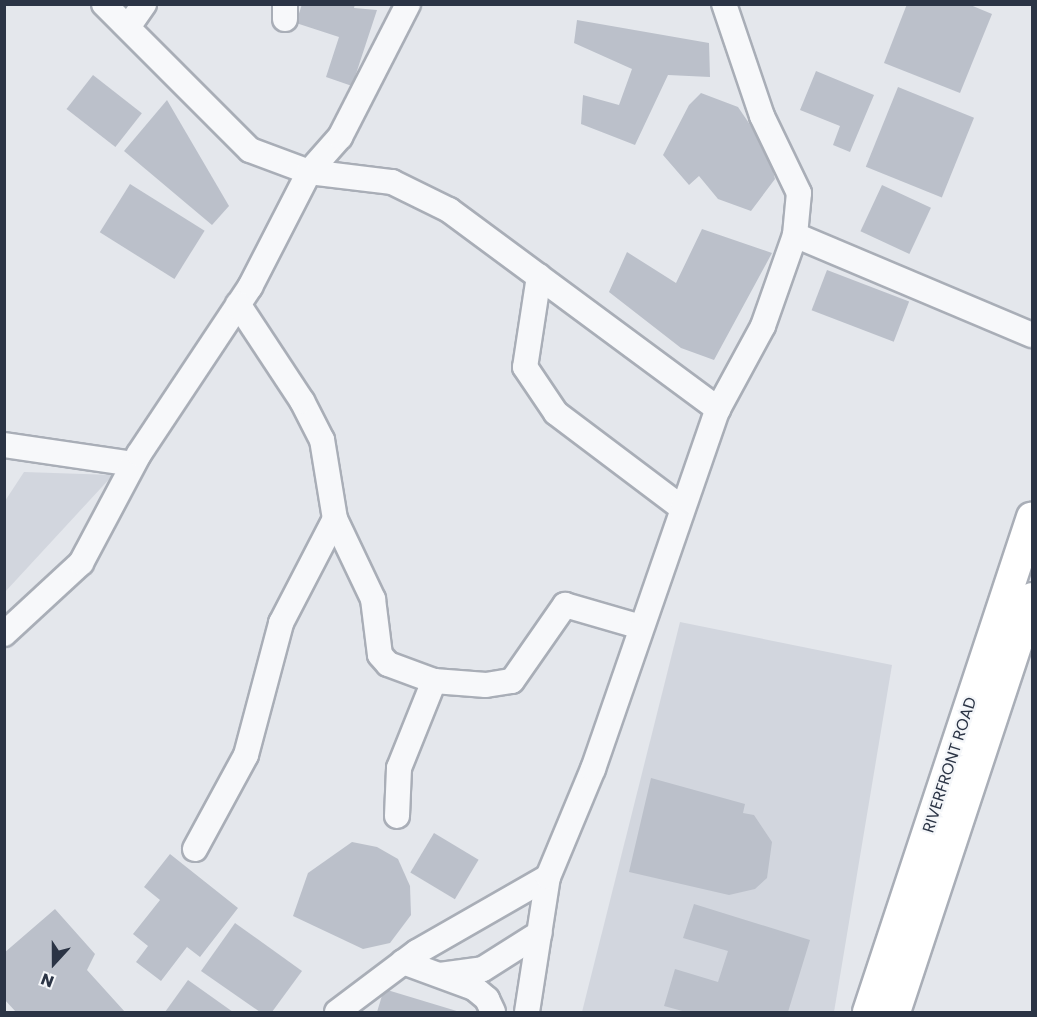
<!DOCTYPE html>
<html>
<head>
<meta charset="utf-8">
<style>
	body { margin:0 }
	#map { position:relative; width:1037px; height:1017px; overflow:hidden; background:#e4e7ec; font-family:Poppins,sans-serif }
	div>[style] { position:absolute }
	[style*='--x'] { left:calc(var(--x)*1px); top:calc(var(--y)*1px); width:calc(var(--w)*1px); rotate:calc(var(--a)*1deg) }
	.built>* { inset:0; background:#d2d6de }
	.building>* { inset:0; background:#bbc0ca; transform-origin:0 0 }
	.roads { filter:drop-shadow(2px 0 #a9aeb7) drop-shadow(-2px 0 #a9aeb7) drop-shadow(0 2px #a9aeb7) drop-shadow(0 -2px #a9aeb7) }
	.minor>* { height:24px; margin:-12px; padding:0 12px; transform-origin:12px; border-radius:12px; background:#f7f8fa }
	.major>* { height:30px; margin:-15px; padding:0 15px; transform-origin:15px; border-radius:15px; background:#fff }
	span { translate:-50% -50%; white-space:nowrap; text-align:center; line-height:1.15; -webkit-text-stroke:4.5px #f4f6f9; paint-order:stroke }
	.street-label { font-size:16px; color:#2b3445 }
	.frame { position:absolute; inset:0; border:6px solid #2b3445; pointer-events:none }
	.north { position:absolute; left:24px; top:933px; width:60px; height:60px; -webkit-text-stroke:4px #f4f6f9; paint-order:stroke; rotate:201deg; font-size:16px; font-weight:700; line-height:24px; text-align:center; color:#2b3445 }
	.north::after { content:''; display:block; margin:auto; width:21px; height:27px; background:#2b3445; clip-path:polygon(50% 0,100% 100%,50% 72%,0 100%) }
</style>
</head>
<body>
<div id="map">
	<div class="built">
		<div style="clip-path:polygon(24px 472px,113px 475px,5px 592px,5px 501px)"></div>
		<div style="clip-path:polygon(680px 622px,892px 665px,834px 1012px,582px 1012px)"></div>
	</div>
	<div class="building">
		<div style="clip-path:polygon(302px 4px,355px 4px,354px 8px,377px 10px,352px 86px,326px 77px,339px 37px,296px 23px)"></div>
		<div style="clip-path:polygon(907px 4px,968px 4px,992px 14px,960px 93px,884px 63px)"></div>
		<div style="clip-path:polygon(577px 20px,709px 43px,710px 77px,668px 75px,635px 145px,581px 124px,583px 95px,619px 105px,632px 69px,574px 43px)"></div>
		<div style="clip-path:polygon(816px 71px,874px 95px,850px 152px,833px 145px,840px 126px,800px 110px)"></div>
		<div style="left:93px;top:75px;width:62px;height:43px;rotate:38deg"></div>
		<div style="left:898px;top:87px;width:82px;height:86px;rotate:22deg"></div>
		<div style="clip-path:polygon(701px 93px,738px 107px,768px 151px,775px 179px,751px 211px,718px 199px,699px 176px,689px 185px,663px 155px,689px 105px)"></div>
		<div style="clip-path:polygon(167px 100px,229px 206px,212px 225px,124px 151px)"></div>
		<div style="left:130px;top:184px;width:88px;height:57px;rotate:32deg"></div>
		<div style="left:882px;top:185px;width:54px;height:51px;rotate:25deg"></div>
		<div style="clip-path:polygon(702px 229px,772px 253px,714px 360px,681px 348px,609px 292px,627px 252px,676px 283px)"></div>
		<div style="left:827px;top:270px;width:88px;height:43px;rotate:21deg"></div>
		<div style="clip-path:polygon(651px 778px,745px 804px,743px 813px,754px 815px,772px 842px,767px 878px,755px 889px,729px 895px,629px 872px)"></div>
		<div style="left:434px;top:833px;width:52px;height:46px;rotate:31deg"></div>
		<div style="clip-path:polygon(352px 842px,377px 847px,398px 859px,410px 886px,411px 915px,390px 943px,363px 949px,293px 916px,308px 873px)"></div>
		<div style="clip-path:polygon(170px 854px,238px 908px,200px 957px,187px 947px,161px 981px,136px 962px,148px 946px,133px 934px,160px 900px,144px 887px)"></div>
		<div style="clip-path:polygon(694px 904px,810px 940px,788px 1012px,686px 1012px,664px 1006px,675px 969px,718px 982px,728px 951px,683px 938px)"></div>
		<div style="clip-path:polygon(55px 909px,95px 954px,87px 970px,125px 1012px,16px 1012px,4px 999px,4px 953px)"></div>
		<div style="clip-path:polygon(235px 923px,302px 971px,272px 1012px,260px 1012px,201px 971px)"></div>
		<div style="clip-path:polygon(188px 980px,233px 1012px,165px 1012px)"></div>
		<div style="clip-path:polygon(384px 989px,460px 1012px,377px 1012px)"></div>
	</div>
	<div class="roads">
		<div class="minor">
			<div style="--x:104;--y:4;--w:206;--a:45"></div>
			<div style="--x:250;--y:150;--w:63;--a:20.4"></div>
			<div style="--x:309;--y:172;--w:84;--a:6.9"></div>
			<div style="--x:392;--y:182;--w:64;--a:26.2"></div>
			<div style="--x:449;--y:210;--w:335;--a:36.5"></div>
			<div style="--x:285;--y:4;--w:15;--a:90"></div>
			<div style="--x:128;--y:27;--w:28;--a:-55"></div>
			<div style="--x:795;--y:235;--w:257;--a:22.9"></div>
			<div style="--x:539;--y:276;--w:92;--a:98.7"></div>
			<div style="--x:525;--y:367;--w:55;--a:56"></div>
			<div style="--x:556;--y:413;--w:158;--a:37"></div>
			<div style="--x:4;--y:445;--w:130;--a:8.4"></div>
			<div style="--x:335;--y:519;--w:89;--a:64.6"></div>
			<div style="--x:373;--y:599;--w:56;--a:82.9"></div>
			<div style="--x:380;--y:655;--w:12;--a:48"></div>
			<div style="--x:388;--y:664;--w:49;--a:20.3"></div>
			<div style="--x:4;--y:634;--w:105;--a:-42.7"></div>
			<div style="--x:81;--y:563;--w:123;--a:-62"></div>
			<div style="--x:139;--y:454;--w:201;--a:-56.4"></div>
			<div style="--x:250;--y:287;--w:129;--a:-62.8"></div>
			<div style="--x:309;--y:172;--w:47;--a:-48.5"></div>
			<div style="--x:340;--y:137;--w:149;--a:-62.9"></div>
			<div style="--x:397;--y:816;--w:48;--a:-87.6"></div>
			<div style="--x:399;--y:768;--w:94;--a:-68.1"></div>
			<div style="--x:434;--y:681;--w:52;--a:4.4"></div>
			<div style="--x:486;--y:685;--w:26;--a:-9"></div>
			<div style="--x:512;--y:681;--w:93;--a:-55.1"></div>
			<div style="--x:565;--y:605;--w:79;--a:16.1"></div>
			<div style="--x:195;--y:849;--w:107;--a:-61.5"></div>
			<div style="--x:246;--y:755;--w:137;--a:-75.1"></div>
			<div style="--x:281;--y:623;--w:117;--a:-62.6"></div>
			<div style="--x:335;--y:519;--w:80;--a:-99.3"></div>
			<div style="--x:322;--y:440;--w:44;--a:-117.1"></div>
			<div style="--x:302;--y:401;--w:116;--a:-123.4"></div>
			<div style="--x:403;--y:962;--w:76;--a:20.1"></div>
			<div style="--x:474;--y:988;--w:17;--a:40"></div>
			<div style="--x:487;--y:999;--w:14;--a:65"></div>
			<div style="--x:440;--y:975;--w:43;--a:-7.9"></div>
			<div style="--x:483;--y:969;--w:67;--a:-32.3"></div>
			<div style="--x:337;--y:1012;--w:100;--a:-36.9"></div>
			<div style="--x:417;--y:952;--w:151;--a:-29.8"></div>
			<div style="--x:527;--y:1012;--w:137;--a:-81.2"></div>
			<div style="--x:548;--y:877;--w:117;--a:-67.4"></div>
			<div style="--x:593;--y:769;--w:381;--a:-70.9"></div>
			<div style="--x:718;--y:409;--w:94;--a:-61.5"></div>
			<div style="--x:763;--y:326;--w:96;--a:-70.6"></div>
			<div style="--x:795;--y:235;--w:42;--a:-84.6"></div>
			<div style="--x:799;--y:193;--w:85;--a:-115.7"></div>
			<div style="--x:762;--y:116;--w:118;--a:-108.7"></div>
		</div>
		<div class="major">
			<div style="--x:868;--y:1012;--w:521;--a:-71.67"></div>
			<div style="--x:895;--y:1012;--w:436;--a:-71.7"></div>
		</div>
	</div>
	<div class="street-label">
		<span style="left:950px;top:765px;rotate:-72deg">RIVERFRONT ROAD</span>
	</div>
	<div class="frame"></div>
	<div class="north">N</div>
</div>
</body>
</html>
